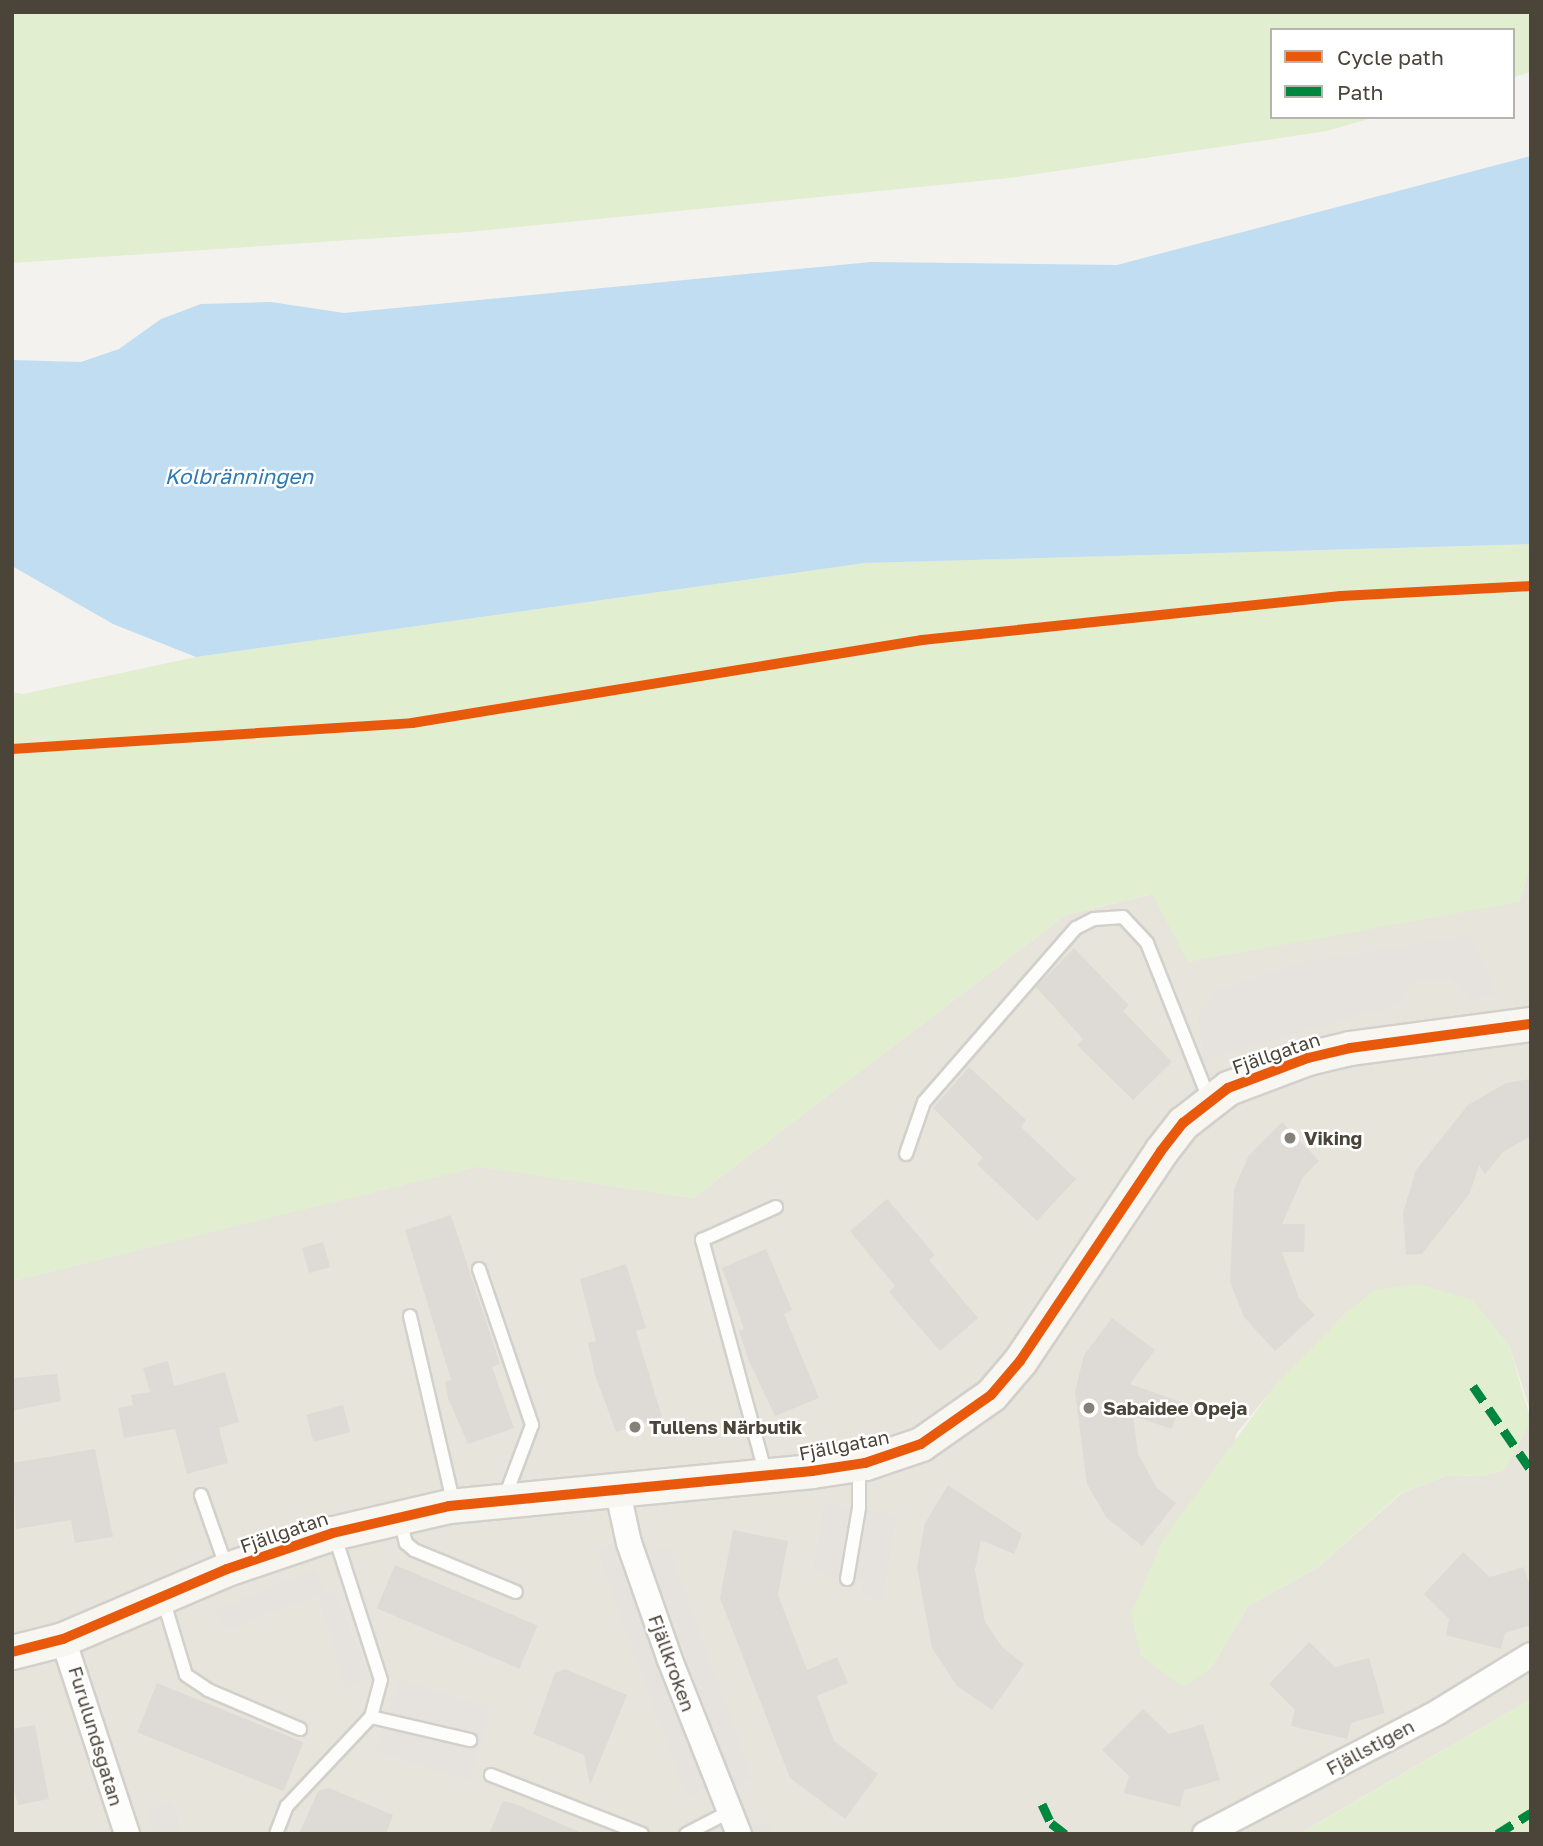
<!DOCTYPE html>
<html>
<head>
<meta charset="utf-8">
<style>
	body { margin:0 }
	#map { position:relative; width:1543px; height:1846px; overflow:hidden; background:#f4f2ee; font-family:"Golos Text",sans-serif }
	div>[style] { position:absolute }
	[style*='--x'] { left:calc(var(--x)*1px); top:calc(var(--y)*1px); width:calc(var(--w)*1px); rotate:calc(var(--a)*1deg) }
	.residential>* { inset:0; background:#e7e4dc }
	.green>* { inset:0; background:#e1eecf }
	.parking>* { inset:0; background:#e6e3df; transform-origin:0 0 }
	.water>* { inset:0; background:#c0ddf1 }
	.building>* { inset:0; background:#dedbd6; transform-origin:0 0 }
	.roads { filter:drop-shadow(2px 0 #d2d0cb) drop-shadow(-2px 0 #d2d0cb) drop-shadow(0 2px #d2d0cb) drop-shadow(0 -2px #d2d0cb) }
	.lane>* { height:12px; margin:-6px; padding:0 6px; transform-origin:6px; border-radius:6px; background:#fdfdfc }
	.street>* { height:24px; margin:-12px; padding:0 12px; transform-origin:12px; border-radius:12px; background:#fdfdfc }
	.secondary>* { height:33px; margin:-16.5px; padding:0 16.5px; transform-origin:16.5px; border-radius:16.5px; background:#f7f6f1 }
	.quiet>* { height:9px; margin-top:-4.5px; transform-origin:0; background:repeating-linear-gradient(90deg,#00873e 0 18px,transparent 0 27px) }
	.cycleway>* { height:10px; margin:-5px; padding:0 5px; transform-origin:5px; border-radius:5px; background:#e8590c }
	.dots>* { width:19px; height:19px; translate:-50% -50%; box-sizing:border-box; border:4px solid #fff; border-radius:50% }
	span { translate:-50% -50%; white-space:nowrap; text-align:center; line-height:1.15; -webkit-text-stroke:5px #fff; paint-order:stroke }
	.street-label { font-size:19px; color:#4b4439 }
	.poi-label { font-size:19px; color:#4b4439; font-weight:700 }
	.left { translate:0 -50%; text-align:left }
	.water-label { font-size:21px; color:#2e7ab2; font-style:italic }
	.frame { position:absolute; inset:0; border:14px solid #4b4439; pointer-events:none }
	.legend { position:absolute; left:1270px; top:28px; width:245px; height:91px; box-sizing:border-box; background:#fff; border:2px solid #b7b4b0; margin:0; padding:9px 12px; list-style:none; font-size:21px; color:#4b4439 }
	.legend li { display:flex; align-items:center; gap:14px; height:35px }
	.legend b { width:35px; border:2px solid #b7b4b0 }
</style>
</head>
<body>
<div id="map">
	<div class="residential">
		<div style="clip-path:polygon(1531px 863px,1531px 1413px,1509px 1345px,1349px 1310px,1277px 1384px,1236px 1434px,1210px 1669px,1248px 1606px,1317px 1568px,1402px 1493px,1448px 1475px,1483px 1476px,1504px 1470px,1531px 1421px,1531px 1699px,1299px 1834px,12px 1834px,12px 1281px,478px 1166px,693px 1198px,1066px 915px,1152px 894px,1519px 902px)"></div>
	</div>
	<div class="green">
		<div style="clip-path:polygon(12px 12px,1531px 12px,1531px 72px,1513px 77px,1513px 30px,1272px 30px,1272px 117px,1375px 117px,1327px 131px,1009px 178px,468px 232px,12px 263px)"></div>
		<div style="clip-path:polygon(1531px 544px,1531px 863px,1519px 902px,1188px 962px,1152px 894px,1066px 915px,693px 1198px,478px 1167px,12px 1281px,12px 692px,23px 694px,196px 657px,865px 563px)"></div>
		<div style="clip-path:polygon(1418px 1284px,1473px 1300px,1509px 1345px,1531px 1421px,1504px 1470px,1483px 1476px,1448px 1475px,1401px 1493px,1317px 1568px,1248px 1606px,1210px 1669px,1183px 1687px,1141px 1656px,1131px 1614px,1162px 1541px,1276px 1384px,1349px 1310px,1375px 1290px)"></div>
		<div style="clip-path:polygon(1531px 1699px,1531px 1834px,1299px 1834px,1322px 1821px)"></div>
	</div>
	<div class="parking">
		<div style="clip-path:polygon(1470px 935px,1497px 995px,1470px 1001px,1451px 977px,1413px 982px,1401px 1004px,1203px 1060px,1198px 1016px,1218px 989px,1298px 963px)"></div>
		<div style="clip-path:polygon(825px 1502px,897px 1514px,883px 1601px,861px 1597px,863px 1582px,813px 1573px)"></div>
		<div style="left:615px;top:1542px;width:264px;height:20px;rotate:70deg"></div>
		<div style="left:668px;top:1546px;width:248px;height:20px;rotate:70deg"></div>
		<div style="clip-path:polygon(316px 1569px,325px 1594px,225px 1630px,216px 1610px)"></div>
		<div style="clip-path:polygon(335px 1589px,370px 1679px,346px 1689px,318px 1598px)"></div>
		<div style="left:398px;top:1679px;width:98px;height:76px;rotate:17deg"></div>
		<div style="clip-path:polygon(172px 1802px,183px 1834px,153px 1834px,145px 1810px)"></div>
		<div style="clip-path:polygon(768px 1821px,774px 1834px,752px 1834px,750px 1829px)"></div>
	</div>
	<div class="water">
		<div style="clip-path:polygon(1531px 156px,1531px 544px,865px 563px,196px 657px,113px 624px,12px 566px,12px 360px,81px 362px,119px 349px,161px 319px,201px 304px,271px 302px,344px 313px,871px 262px,1117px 265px)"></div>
	</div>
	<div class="building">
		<div style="clip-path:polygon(1074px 948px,1129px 1005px,1123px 1011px,1172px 1062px,1133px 1100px,1077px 1045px,1083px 1039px,1036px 987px)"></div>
		<div style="clip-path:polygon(969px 1067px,1026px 1120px,1021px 1127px,1076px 1179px,1037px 1221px,977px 1164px,983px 1158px,933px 1108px)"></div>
		<div style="clip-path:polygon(1531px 1079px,1531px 1136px,1503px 1152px,1485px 1174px,1479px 1165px,1470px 1193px,1422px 1254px,1406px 1255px,1403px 1213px,1416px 1170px,1468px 1105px,1506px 1083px)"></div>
		<div style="clip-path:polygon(1282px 1122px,1319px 1161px,1303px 1177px,1282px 1224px,1305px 1224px,1304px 1252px,1282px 1252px,1299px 1298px,1315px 1315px,1275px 1351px,1244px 1317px,1230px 1282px,1234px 1189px,1249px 1155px)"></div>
		<div style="clip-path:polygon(887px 1199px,935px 1255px,929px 1260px,978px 1318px,940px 1351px,889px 1292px,895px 1286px,850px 1231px)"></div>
		<div style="clip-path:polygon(451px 1215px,500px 1364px,492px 1367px,514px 1428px,468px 1444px,448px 1398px,445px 1382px,451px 1380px,405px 1230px)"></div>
		<div style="left:323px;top:1242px;width:26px;height:22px;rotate:74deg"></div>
		<div style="clip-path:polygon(766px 1249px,792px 1310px,784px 1314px,819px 1398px,775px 1416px,749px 1361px,739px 1331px,744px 1329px,722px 1268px)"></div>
		<div style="clip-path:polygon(626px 1264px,646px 1328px,636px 1331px,662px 1417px,616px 1432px,595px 1375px,588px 1343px,596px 1341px,580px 1279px)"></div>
		<div style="clip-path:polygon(1112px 1318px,1155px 1350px,1130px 1384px,1181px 1402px,1172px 1429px,1133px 1416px,1138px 1454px,1157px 1488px,1176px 1503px,1142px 1546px,1106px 1517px,1087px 1484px,1075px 1392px,1084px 1355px)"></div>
		<div style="clip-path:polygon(168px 1361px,174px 1386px,225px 1372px,239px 1422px,219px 1428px,228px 1463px,187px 1474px,175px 1429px,124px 1438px,118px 1408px,133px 1405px,131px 1395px,150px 1392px,143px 1368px)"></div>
		<div style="clip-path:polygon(57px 1374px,61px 1401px,12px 1411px,12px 1378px)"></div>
		<div style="left:343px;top:1405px;width:28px;height:38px;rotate:75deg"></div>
		<div style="clip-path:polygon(95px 1449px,113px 1537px,75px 1543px,71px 1520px,16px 1529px,12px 1463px)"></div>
		<div style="clip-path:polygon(948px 1485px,1022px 1534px,1014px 1554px,981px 1540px,975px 1570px,985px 1622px,1003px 1648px,1024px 1664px,992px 1710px,957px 1686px,932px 1648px,917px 1567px,925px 1523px)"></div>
		<div style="clip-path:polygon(733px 1530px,788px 1541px,778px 1595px,807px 1670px,837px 1657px,848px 1683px,817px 1696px,834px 1741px,878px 1774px,845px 1819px,790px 1778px,720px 1598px)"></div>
		<div style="clip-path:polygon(1463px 1552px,1490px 1577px,1524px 1567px,1531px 1590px,1531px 1625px,1505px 1633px,1501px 1649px,1446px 1635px,1449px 1619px,1424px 1594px)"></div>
		<div style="left:395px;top:1565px;width:155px;height:47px;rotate:23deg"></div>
		<div style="clip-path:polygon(1309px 1642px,1335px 1667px,1369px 1658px,1385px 1713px,1351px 1723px,1347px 1739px,1291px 1726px,1295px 1710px,1269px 1684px)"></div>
		<div style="clip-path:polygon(565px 1669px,627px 1695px,590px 1785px,584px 1755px,533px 1734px,555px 1673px)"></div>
		<div style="left:157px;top:1683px;width:158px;height:53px;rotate:22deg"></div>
		<div style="clip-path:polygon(1143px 1709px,1169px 1734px,1203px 1724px,1220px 1780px,1184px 1790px,1180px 1807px,1124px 1793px,1129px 1776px,1102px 1750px)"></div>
		<div style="clip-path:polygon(35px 1725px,49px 1799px,18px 1805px,12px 1782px,12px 1729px)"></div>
		<div style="clip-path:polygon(329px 1788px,393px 1815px,386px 1834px,299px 1834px,318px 1791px)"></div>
		<div style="clip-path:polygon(503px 1801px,518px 1805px,584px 1834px,489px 1834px)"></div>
	</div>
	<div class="roads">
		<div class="lane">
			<div style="--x:906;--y:1154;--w:55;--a:-70.9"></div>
			<div style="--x:924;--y:1102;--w:231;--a:-48.9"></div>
			<div style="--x:1076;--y:928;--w:20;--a:-27"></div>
			<div style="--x:1094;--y:919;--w:29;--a:-4"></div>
			<div style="--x:1123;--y:917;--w:35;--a:47"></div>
			<div style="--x:1147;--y:943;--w:170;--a:68.3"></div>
			<div style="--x:479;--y:1269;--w:165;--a:71.2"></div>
			<div style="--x:532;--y:1425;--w:77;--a:110.6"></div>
			<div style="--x:410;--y:1316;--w:194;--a:76.9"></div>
			<div style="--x:766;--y:1475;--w:244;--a:-105.2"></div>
			<div style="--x:702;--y:1240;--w:81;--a:-24"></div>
			<div style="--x:201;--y:1495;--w:78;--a:70.6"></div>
			<div style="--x:400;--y:1518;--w:26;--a:77"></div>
			<div style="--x:406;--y:1543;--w:11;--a:41"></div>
			<div style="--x:414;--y:1550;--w:110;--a:22.4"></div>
			<div style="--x:847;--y:1579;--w:72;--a:-80.4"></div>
			<div style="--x:859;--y:1508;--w:44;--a:-90"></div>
			<div style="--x:163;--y:1599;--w:79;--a:73.2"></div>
			<div style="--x:186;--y:1675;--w:27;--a:34"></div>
			<div style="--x:208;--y:1690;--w:100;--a:23"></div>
			<div style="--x:371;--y:1717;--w:102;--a:13.1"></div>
			<div style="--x:491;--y:1775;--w:162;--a:21.3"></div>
			<div style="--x:276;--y:1834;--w:30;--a:-69"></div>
			<div style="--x:287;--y:1806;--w:122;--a:-46.7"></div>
			<div style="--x:371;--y:1717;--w:38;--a:-75"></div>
			<div style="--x:381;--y:1680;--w:153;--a:-107.8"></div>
			<div style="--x:686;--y:1834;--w:48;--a:-27.1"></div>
		</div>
		<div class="street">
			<div style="--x:617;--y:1488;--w:56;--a:77.7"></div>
			<div style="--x:629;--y:1543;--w:124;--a:70.7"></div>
			<div style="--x:670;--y:1660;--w:187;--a:68.4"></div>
			<div style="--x:63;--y:1639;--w:205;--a:71.8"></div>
			<div style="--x:1205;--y:1834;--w:263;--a:-27.6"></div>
			<div style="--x:1438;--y:1712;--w:109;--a:-31.5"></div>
		</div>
		<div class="secondary">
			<div style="--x:12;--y:1652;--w:53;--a:-14.3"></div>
			<div style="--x:63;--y:1639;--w:178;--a:-23.1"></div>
			<div style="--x:227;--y:1569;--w:112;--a:-18.8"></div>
			<div style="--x:333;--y:1533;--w:119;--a:-13.1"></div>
			<div style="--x:449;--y:1506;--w:365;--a:-5.5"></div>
			<div style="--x:812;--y:1471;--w:54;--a:-8.6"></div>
			<div style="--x:865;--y:1463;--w:59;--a:-18.7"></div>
			<div style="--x:921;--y:1444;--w:85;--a:-35"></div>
			<div style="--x:991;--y:1395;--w:45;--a:-49.5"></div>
			<div style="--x:1020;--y:1361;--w:253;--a:-56.1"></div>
			<div style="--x:1161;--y:1151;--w:36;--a:-52"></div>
			<div style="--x:1183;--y:1123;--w:57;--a:-37.9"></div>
			<div style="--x:1228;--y:1088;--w:85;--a:-20.6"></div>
			<div style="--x:1308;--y:1058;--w:43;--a:-13.4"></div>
			<div style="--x:1350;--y:1048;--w:183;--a:-7.6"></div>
		</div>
	</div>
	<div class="quiet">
		<div style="--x:1473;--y:1386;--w:102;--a:55.4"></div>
		<div style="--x:1042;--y:1804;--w:21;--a:65"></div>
		<div style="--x:1051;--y:1823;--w:18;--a:38"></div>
		<div style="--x:1497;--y:1834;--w:40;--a:-32"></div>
	</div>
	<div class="cycleway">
		<div style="--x:12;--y:749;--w:401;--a:-3.7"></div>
		<div style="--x:412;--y:723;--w:517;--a:-9.24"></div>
		<div style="--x:922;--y:640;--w:421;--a:-6"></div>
		<div style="--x:1341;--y:596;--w:190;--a:-3"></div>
		<div style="--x:12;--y:1652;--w:53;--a:-14.3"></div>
		<div style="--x:63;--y:1639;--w:178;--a:-23.1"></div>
		<div style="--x:227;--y:1569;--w:112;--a:-18.8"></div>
		<div style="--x:333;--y:1533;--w:119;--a:-13.1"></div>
		<div style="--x:449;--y:1506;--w:365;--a:-5.5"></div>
		<div style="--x:812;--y:1471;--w:54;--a:-8.6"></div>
		<div style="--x:865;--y:1463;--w:59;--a:-18.7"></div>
		<div style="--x:921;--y:1444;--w:85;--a:-35"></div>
		<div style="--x:991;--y:1395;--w:45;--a:-49.5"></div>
		<div style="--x:1020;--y:1361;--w:253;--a:-56.1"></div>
		<div style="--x:1161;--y:1151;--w:36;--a:-52"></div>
		<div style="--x:1183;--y:1123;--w:57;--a:-37.9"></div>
		<div style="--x:1228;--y:1088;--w:85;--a:-20.6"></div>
		<div style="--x:1308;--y:1058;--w:43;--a:-13.4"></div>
		<div style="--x:1350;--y:1048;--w:183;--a:-7.6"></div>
	</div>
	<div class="dots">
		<div style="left:1290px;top:1138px;background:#868178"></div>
		<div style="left:1089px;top:1408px;background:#868178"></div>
		<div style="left:635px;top:1427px;background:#868178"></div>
	</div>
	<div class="street-label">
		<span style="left:1276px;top:1053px;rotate:-19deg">Fjällgatan</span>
		<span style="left:844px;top:1445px;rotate:-11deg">Fjällgatan</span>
		<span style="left:284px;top:1532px;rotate:-19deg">Fjällgatan</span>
		<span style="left:672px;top:1663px;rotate:70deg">Fjällkroken</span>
		<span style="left:96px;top:1736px;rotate:73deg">Furulundsgatan</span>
		<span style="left:1370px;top:1747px;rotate:-28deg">Fjällstigen</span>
	</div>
	<div class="poi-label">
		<span class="left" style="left:1304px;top:1138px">Viking</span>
		<span class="left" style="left:1103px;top:1408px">Sabaidee Opeja</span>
		<span class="left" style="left:649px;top:1427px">Tullens Närbutik</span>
	</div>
	<div class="water-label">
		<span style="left:239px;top:476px">Kolbränningen</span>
	</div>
	<div class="frame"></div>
	<ul class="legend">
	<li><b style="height:9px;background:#e8590c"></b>Cycle path</li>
	<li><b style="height:9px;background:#00873e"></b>Path</li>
	</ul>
</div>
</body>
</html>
